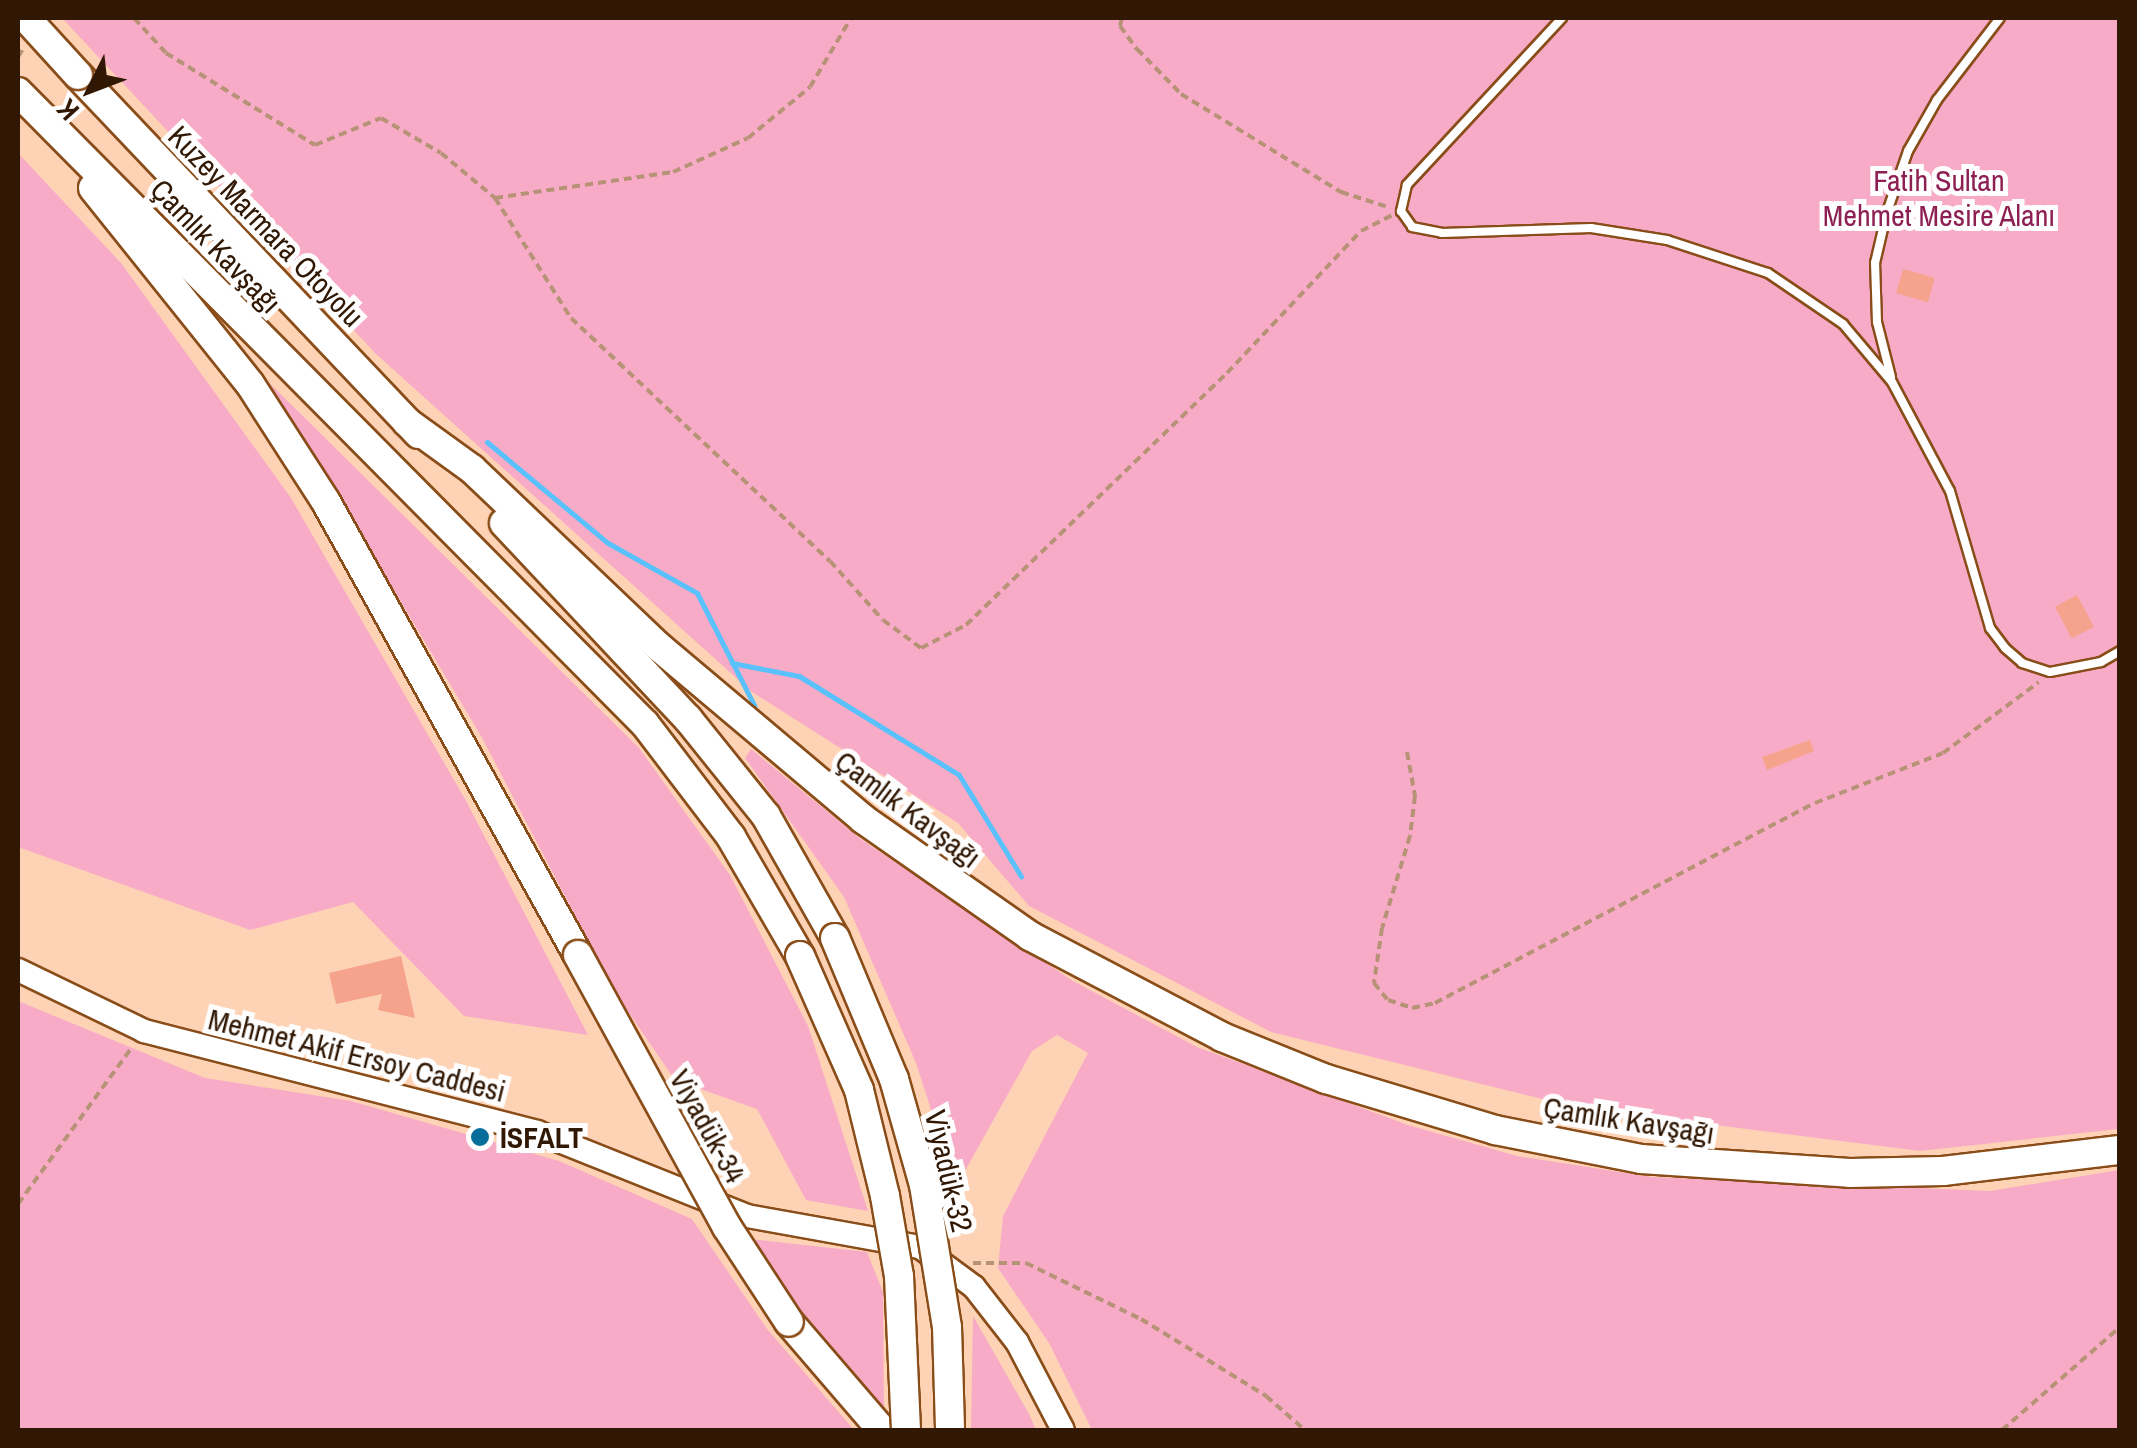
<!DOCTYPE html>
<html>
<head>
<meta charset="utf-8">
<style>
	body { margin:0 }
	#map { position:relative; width:2137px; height:1448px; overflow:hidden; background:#fed3b5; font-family:"Archivo Narrow",sans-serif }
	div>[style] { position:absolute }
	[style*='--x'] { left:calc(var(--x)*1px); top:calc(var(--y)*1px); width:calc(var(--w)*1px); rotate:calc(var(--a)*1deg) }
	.green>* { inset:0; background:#f8abc6 }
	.stream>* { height:5px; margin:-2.5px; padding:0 2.5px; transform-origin:2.5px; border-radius:2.5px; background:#59c1fc }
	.building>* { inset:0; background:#f5a38c; transform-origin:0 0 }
	.path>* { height:4px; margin-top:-2px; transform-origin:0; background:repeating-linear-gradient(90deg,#b69277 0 8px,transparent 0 13px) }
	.roads { filter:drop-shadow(2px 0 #894d19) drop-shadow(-2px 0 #894d19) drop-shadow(0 2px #894d19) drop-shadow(0 -2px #894d19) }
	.service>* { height:8px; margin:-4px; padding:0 4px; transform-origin:4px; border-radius:4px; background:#fff }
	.secondary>* { height:22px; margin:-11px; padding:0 11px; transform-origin:11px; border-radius:11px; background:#fff }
	.motorway>* { height:28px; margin:-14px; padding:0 14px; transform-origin:14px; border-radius:14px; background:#fff }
	.bridges { filter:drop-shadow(2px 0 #894d19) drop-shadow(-2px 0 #894d19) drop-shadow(0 2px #894d19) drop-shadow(0 -2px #894d19) }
	.motorway-bridge>* { height:28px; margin:-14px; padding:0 14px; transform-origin:14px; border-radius:14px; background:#fff }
	.dots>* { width:28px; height:28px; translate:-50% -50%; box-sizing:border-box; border:5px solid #fefefe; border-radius:50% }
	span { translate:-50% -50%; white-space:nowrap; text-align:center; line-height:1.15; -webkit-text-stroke:10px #fefefe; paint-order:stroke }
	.park-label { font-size:30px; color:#8d1f53 }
	.street-label { font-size:30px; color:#311804 }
	.poi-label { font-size:30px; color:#311804; font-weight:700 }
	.left { translate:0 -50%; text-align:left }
	.frame { position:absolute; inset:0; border:20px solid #311804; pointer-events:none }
	.north { position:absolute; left:40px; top:40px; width:100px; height:100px; -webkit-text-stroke:8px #fefefe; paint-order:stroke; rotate:228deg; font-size:28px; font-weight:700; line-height:40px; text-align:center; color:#311804 }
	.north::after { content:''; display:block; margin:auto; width:35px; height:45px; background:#311804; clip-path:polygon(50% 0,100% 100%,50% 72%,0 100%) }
</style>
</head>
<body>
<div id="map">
	<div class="green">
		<div style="clip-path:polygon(62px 18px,2119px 18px,2119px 1129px,1920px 1151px,1575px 1107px,1271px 1032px,1029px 906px,958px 823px,752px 692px,375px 353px)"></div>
		<div style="clip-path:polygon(18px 153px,121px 263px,291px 498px,465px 799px,588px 1035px,464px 1016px,353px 902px,250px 930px,18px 847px)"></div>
		<div style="clip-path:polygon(236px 350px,639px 748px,730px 875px,808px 1026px,868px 1211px,806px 1200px,757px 1109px,675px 1080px,618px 997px,481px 736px,330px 483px)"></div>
		<div style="clip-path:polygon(751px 749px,862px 840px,1073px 981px,1197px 1047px,1408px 1125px,1517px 1156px,1651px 1177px,1990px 1191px,2119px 1170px,2119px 1430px,1092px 1430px,1049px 1343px,998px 1268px,1003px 1216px,1088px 1053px,1057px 1035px,1032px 1051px,956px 1187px,916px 1063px,844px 897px,745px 758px)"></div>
		<div style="clip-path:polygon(18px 1001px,205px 1078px,351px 1101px,559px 1161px,692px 1219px,767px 1329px,854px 1430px,18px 1430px)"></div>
		<div style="clip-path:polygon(750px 1239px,867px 1252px,883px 1292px,884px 1413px,796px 1308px)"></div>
		<div style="clip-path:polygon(973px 1316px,1029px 1414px,1036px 1430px,971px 1430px)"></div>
	</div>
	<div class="stream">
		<div style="--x:487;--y:442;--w:158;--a:39.9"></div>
		<div style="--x:608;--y:543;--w:102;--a:29.3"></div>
		<div style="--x:697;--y:593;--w:126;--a:63"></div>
		<div style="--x:732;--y:663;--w:68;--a:11"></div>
		<div style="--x:799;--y:676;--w:188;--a:31.7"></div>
		<div style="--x:959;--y:775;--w:119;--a:58.5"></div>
	</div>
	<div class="building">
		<div style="left:1903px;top:269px;width:33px;height:25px;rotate:16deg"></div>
		<div style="left:2077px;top:595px;width:36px;height:25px;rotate:62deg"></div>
		<div style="clip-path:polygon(1810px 740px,1814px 751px,1767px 770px,1762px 757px)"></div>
		<div style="clip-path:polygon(401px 956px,415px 1018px,378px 1010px,382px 994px,336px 1004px,329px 973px)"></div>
	</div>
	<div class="path">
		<div style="--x:134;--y:18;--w:47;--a:47.6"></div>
		<div style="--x:166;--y:53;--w:175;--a:31.7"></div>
		<div style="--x:315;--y:145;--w:71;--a:-22.2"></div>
		<div style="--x:381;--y:118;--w:69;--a:30.3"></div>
		<div style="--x:441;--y:153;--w:70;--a:39.8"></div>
		<div style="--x:495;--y:198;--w:142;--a:57.7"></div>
		<div style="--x:571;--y:318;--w:355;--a:43.2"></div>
		<div style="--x:830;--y:561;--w:79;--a:48.1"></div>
		<div style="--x:883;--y:620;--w:47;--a:36.4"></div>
		<div style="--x:921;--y:648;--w:51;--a:-27.1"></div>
		<div style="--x:966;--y:625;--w:363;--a:-44"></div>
		<div style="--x:1227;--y:373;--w:195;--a:-46.7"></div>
		<div style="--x:1361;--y:231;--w:35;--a:-27"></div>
		<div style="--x:1122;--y:18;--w:8;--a:104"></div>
		<div style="--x:1120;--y:26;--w:29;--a:54"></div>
		<div style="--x:1137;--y:49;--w:63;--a:45.6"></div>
		<div style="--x:1181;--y:94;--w:188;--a:31.5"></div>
		<div style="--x:1341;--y:192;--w:52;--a:17.7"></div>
		<div style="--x:18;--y:57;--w:12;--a:-59"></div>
		<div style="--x:495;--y:198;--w:180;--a:-8.3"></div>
		<div style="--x:673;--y:172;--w:82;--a:-24.4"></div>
		<div style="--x:748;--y:138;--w:80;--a:-39.4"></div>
		<div style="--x:810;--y:87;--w:80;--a:-59.3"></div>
		<div style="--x:1407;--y:752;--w:45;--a:79.7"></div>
		<div style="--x:1415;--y:796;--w:40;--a:97.1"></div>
		<div style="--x:1410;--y:836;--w:96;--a:106.9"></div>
		<div style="--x:1382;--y:928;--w:56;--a:98.3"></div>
		<div style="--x:1374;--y:983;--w:22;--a:51"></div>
		<div style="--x:1388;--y:1000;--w:25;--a:18"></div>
		<div style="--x:1412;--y:1008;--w:24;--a:-12"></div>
		<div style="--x:1435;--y:1003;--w:429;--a:-27.8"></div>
		<div style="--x:1815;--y:803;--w:137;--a:-21.3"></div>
		<div style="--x:1943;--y:753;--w:119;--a:-36.5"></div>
		<div style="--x:18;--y:1204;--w:194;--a:-54"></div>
		<div style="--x:973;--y:1263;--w:53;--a:0"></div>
		<div style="--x:1026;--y:1263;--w:128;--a:26"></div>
		<div style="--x:1141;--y:1319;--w:147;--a:31.6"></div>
		<div style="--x:1266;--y:1396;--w:52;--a:41.1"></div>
		<div style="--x:2002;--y:1430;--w:157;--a:-41.1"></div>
	</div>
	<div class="roads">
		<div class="service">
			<div style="--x:1562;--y:18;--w:228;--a:132.9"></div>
			<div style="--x:1407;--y:185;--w:27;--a:103"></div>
			<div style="--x:1401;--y:211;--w:19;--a:55"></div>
			<div style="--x:1412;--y:227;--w:31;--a:11"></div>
			<div style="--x:1442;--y:233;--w:149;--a:-1.9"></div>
			<div style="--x:1591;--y:228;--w:77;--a:9"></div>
			<div style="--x:1667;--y:240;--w:106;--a:18.1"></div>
			<div style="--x:1768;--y:273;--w:91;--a:34.2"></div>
			<div style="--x:1843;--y:324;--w:76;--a:49.8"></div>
			<div style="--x:1892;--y:382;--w:123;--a:62"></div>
			<div style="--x:1950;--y:491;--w:143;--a:73.7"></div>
			<div style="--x:1990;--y:628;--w:25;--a:53"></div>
			<div style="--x:2005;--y:648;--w:23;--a:41"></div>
			<div style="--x:2022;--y:663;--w:29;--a:18"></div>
			<div style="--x:2050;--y:672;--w:52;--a:-11.1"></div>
			<div style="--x:2101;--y:662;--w:22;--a:-30"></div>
			<div style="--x:1891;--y:377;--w:57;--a:-104.3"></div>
			<div style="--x:1877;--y:322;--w:59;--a:-91.9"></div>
			<div style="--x:1875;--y:263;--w:52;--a:-76.8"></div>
			<div style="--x:1887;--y:212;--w:65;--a:-71"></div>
			<div style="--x:1908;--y:151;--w:59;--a:-60.4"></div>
			<div style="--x:1937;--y:100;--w:103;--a:-52.5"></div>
		</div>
		<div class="secondary">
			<div style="--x:18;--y:970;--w:140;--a:25.8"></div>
			<div style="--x:144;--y:1031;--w:406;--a:14.4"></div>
			<div style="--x:537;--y:1132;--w:226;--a:21.8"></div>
			<div style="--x:747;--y:1216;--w:176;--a:10.2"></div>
			<div style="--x:920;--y:1247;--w:67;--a:36.5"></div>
			<div style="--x:974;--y:1287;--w:70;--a:52"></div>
			<div style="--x:1017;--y:1342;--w:99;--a:62.4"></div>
		</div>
		<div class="motorway">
			<div style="--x:78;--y:75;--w:495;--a:46.5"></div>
			<div style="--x:18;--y:92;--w:890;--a:45.23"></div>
			<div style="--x:645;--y:724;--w:142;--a:52.7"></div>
			<div style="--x:731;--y:837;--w:138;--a:59.9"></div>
			<div style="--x:93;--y:188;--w:251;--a:51.3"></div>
			<div style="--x:250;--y:384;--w:140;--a:57.2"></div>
			<div style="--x:326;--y:502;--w:518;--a:60.91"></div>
			<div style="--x:407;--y:422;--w:80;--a:35.9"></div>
			<div style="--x:472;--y:469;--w:258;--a:43.6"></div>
			<div style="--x:659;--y:647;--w:267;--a:40.1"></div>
			<div style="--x:863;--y:819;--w:204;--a:35"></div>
			<div style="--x:1030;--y:936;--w:217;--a:27.7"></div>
			<div style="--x:1222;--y:1037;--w:112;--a:22"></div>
			<div style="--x:1326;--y:1079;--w:177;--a:16.8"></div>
			<div style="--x:1495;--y:1130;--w:149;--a:11.2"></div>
			<div style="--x:1641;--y:1159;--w:209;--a:3.8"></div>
			<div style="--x:1850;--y:1173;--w:93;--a:-1.2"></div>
			<div style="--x:1943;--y:1171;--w:178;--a:-6.8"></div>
			<div style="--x:504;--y:523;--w:269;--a:46.8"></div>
			<div style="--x:688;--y:719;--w:124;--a:51.2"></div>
			<div style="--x:766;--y:816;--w:140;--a:60.5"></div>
			<div style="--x:789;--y:1322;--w:143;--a:49.3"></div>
		</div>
	</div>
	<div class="bridges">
		<div class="motorway-bridge">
			<div style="--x:26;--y:18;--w:77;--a:47.6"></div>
			<div style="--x:835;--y:938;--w:153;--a:67.3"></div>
			<div style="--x:894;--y:1079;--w:110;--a:74.2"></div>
			<div style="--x:924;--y:1185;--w:144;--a:80.8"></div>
			<div style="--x:947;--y:1327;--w:103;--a:88.3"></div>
			<div style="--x:578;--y:955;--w:310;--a:61.3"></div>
			<div style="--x:727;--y:1227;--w:113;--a:56.9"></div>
			<div style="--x:800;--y:956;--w:146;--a:66.2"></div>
			<div style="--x:859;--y:1090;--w:109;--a:76.2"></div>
			<div style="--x:885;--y:1196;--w:81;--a:80.1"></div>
			<div style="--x:899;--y:1276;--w:154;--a:87.4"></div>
		</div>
	</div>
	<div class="dots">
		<div style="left:480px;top:1137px;background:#066d9a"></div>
	</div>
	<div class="park-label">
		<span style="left:1939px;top:197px">Fatih Sultan<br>Mehmet Mesire Alanı</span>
	</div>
	<div class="street-label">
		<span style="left:266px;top:226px;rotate:46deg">Kuzey Marmara Otoyolu</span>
		<span style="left:216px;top:246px;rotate:46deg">Çamlık Kavşağı</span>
		<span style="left:908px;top:809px;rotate:37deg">Çamlık Kavşağı</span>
		<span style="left:357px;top:1055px;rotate:14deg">Mehmet Akif Ersoy Caddesi</span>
		<span style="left:1629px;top:1120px;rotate:9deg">Çamlık Kavşağı</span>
		<span style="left:708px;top:1126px;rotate:61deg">Viyadük-34</span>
		<span style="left:949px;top:1171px;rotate:77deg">Viyadük-32</span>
	</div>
	<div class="poi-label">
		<span class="left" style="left:500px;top:1137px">İSFALT</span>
	</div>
	<div class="frame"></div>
	<div class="north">K</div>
</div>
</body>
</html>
